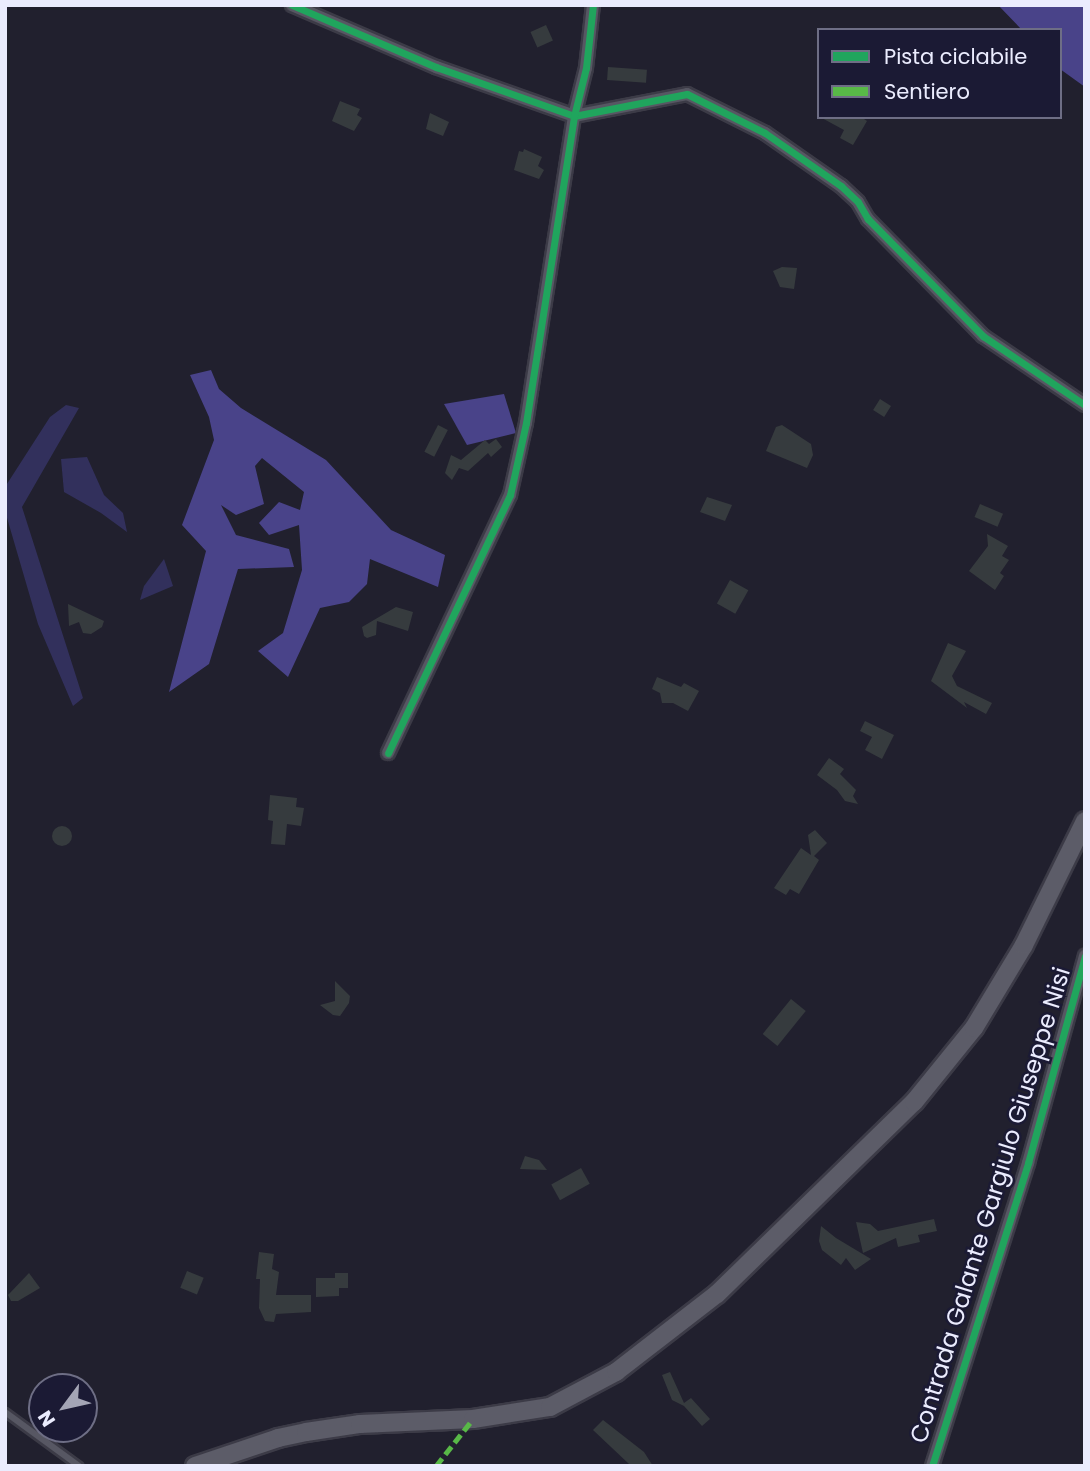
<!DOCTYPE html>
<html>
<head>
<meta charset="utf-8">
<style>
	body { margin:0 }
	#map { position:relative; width:1090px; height:1471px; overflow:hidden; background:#21202e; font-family:Poppins,sans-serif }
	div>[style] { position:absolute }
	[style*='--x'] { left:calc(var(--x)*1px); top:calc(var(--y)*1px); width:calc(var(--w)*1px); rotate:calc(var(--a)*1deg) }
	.green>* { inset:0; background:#32305c }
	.forest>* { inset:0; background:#494389 }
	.building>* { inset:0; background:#363b3e; transform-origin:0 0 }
	.round { border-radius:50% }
	.roads { filter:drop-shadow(2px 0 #3c3b47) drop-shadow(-2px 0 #3c3b47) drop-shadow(0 2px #3c3b47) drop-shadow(0 -2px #3c3b47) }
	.service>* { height:6px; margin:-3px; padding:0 3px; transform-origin:3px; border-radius:3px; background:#575763 }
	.minor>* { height:12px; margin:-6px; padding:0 6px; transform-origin:6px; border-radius:6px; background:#575763 }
	.secondary>* { height:18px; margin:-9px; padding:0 9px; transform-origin:9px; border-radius:9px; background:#5c5c68 }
	.quiet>* { height:5px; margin-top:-2.5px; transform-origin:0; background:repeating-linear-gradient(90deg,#58b947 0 10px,transparent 0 15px) }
	.cycleway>* { height:7px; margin:-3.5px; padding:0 3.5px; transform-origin:3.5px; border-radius:3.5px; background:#20a55d }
	span { translate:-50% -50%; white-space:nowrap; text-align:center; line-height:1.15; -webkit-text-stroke:5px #1b1a34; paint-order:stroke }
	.street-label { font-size:24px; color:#ebecfe }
	.frame { position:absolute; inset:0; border:7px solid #ebecfe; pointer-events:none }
	.legend { position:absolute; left:817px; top:28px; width:245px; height:91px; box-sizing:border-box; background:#1b1a34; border:2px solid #6e6e85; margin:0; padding:9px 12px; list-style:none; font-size:21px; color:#ebecfe }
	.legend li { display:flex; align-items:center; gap:14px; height:35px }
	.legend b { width:35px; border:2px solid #6e6e85 }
	.north { position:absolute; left:28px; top:1373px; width:70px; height:70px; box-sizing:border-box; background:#1b1a34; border:2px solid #6e6e85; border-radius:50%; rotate:237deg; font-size:19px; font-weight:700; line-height:28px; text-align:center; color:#ebecfe }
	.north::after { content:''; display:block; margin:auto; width:24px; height:32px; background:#a4a5b5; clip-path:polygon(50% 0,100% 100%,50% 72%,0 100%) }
</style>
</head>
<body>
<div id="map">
	<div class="green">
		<div style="clip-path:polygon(66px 405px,79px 408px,22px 507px,83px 698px,73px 706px,38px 624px,5px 511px,5px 487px,50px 417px)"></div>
		<div style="clip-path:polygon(87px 457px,104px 495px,123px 513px,127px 532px,101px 513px,64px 492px,61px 459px)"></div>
		<div style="clip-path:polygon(164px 559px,173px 586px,140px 600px,144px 586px)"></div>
	</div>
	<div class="forest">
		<div style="clip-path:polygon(998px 5px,1085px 5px,1085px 87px,1060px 69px,1060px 30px,1022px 30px)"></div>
		<div style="clip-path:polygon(211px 370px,219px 389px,241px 408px,326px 460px,391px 530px,445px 555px,438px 587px,370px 559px,367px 584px,349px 602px,320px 608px,288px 677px,258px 651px,283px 633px,302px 570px,299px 525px,269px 535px,259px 523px,279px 502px,300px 510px,304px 492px,262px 458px,255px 466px,264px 504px,236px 515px,221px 505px,236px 535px,289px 549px,294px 567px,238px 569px,209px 664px,169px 692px,206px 551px,182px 525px,214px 440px,209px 417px,190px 375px)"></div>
		<div style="clip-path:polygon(504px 394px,516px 433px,467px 445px,444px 404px)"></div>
	</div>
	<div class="building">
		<div style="left:546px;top:25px;width:17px;height:17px;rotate:66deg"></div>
		<div style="left:608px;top:67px;width:39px;height:13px;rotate:4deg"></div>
		<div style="clip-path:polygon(340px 101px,360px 109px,357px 115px,362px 118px,354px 131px,332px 121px)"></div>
		<div style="clip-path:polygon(430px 113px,449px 122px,443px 136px,426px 129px)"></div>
		<div style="clip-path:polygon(820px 117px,861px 117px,867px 121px,853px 145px,840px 138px,844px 130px)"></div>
		<div style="clip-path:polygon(524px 149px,542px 157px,538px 166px,544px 170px,539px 179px,514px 170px,519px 151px,523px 152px)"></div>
		<div style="clip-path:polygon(782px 267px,797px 268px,794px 289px,780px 287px,773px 271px)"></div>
		<div style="left:880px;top:399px;width:13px;height:13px;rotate:32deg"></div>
		<div style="left:438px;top:425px;width:11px;height:30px;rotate:27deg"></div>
		<div style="clip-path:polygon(782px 425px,811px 444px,813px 455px,807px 468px,766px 451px,776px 427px)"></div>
		<div style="clip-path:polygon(496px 439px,502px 447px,491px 457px,488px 453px,468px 471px,459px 468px,452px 480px,445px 473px,451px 455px,461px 460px,485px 440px,489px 444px)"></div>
		<div style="clip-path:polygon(707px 497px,732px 505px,725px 521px,700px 512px)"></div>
		<div style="left:980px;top:504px;width:25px;height:14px;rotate:23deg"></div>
		<div style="clip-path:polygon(987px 534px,1008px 546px,1002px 556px,1009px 560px,1000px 573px,1004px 576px,995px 590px,969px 571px,988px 546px)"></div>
		<div style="left:730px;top:580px;width:21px;height:27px;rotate:29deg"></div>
		<div style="clip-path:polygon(68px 604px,104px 621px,102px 627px,91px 634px,83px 633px,79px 622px,69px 626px)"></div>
		<div style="clip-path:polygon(396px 607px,413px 612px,408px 631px,377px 621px,376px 635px,367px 638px,364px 636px,362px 627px)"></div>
		<div style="clip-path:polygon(948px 643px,966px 651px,952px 676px,957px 686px,992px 703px,986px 714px,964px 702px,967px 708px,931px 681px)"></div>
		<div style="clip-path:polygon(657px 677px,681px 687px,684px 683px,699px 691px,688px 711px,673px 703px,662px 703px,660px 693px,652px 689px)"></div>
		<div style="clip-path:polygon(865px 721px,894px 735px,882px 759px,865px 750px,872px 737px,860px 731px)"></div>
		<div style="clip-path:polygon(829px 758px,844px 769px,840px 774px,856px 790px,853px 796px,858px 804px,845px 801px,837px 790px,817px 775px)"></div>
		<div style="clip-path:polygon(270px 795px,297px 798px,296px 807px,304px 808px,301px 826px,287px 824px,285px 845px,271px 844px,273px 821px,268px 820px)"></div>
		<div class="round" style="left:52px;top:826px;width:20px;height:20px"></div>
		<div style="clip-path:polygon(815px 830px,827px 843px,814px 856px,819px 860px,799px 894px,790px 889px,786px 895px,774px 888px,801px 848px,811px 855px,808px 835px)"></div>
		<div style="clip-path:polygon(335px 981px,350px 996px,349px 1003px,340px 1016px,333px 1015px,320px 1005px,335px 1001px)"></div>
		<div style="left:791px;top:999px;width:19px;height:45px;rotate:39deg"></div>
		<div style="clip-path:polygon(525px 1156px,539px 1160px,547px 1170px,520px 1169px)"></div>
		<div style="left:581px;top:1168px;width:18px;height:34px;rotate:61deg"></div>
		<div style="clip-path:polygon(934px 1219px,937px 1231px,918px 1235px,920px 1242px,898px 1247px,896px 1238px,863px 1253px,856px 1222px,870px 1224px,878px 1231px)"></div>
		<div style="clip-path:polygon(821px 1226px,836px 1238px,871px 1259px,855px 1270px,846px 1258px,841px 1265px,822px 1250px,819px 1241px)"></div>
		<div style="clip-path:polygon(259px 1252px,274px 1254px,272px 1269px,279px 1272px,276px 1295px,311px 1295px,311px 1312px,276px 1314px,274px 1322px,265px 1321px,259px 1308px,260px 1279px,256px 1279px)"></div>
		<div style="left:187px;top:1271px;width:18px;height:18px;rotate:22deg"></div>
		<div style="clip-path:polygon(29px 1273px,40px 1288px,18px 1301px,11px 1301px,8px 1295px)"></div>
		<div style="clip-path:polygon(335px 1273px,348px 1273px,348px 1288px,339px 1288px,339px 1296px,316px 1297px,316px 1278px,335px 1278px)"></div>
		<div style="clip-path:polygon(670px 1372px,684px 1403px,691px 1398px,710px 1419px,702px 1426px,684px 1406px,672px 1400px,662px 1375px)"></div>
		<div style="clip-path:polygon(603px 1420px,644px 1452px,653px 1466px,629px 1464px,593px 1430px)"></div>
	</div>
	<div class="roads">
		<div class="service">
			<div style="--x:5;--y:1412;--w:92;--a:36.1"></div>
		</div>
		<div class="minor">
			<div style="--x:292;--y:5;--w:157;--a:23.3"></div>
			<div style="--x:436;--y:67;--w:146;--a:19.5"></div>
			<div style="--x:574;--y:116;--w:115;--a:-11"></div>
			<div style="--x:687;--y:94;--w:87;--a:26.6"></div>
			<div style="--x:765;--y:133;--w:93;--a:34.9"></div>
			<div style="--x:841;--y:186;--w:23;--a:43"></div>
			<div style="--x:858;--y:202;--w:20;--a:60"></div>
			<div style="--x:868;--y:219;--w:164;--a:45.5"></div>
			<div style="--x:983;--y:336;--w:123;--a:34.1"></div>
			<div style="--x:388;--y:753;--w:285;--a:-64.7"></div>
			<div style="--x:510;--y:495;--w:74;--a:-77.5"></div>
			<div style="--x:526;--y:423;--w:311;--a:-81.1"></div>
			<div style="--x:574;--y:116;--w:49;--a:-76"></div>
			<div style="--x:586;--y:68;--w:63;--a:-83.7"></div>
			<div style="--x:932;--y:1466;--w:318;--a:-72.4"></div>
			<div style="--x:1028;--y:1163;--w:215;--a:-74.6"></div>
		</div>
		<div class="secondary">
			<div style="--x:195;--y:1466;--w:88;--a:-18.6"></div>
			<div style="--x:278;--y:1438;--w:29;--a:-12"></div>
			<div style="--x:306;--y:1432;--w:55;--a:-8.4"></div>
			<div style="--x:360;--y:1424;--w:113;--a:-2.5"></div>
			<div style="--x:473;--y:1419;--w:78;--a:-8.9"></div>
			<div style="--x:550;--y:1407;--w:75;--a:-27.9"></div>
			<div style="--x:616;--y:1372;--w:128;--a:-37.7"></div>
			<div style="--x:717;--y:1294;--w:275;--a:-44.3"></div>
			<div style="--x:914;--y:1102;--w:95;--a:-51"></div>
			<div style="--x:974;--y:1028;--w:97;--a:-58.9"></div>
			<div style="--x:1024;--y:945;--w:138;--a:-63.8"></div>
		</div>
	</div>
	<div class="quiet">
		<div style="--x:436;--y:1466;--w:60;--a:-51.8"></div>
	</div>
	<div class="cycleway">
		<div style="--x:292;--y:5;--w:157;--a:23.3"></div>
		<div style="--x:436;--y:67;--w:146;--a:19.5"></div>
		<div style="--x:574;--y:116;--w:115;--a:-11"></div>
		<div style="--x:687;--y:94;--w:87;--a:26.6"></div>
		<div style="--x:765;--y:133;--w:93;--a:34.9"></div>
		<div style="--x:841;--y:186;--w:23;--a:43"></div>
		<div style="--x:858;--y:202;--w:20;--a:60"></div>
		<div style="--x:868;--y:219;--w:164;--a:45.5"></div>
		<div style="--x:983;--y:336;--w:123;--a:34.1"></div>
		<div style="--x:388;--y:753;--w:285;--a:-64.7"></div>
		<div style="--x:510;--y:495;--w:74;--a:-77.5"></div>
		<div style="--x:526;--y:423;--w:311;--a:-81.1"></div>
		<div style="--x:574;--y:116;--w:49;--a:-76"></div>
		<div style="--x:586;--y:68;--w:63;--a:-83.7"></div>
		<div style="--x:932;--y:1466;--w:318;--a:-72.4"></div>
		<div style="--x:1028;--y:1163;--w:215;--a:-74.6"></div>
	</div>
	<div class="street-label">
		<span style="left:990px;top:1205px;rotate:-73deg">Contrada Galante Gargiulo Giuseppe Nisi</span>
	</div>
	<div class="frame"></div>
	<ul class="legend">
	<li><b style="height:9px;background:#20a55d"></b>Pista ciclabile</li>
	<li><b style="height:9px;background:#58b947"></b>Sentiero</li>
	</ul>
	<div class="north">N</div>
</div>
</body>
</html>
